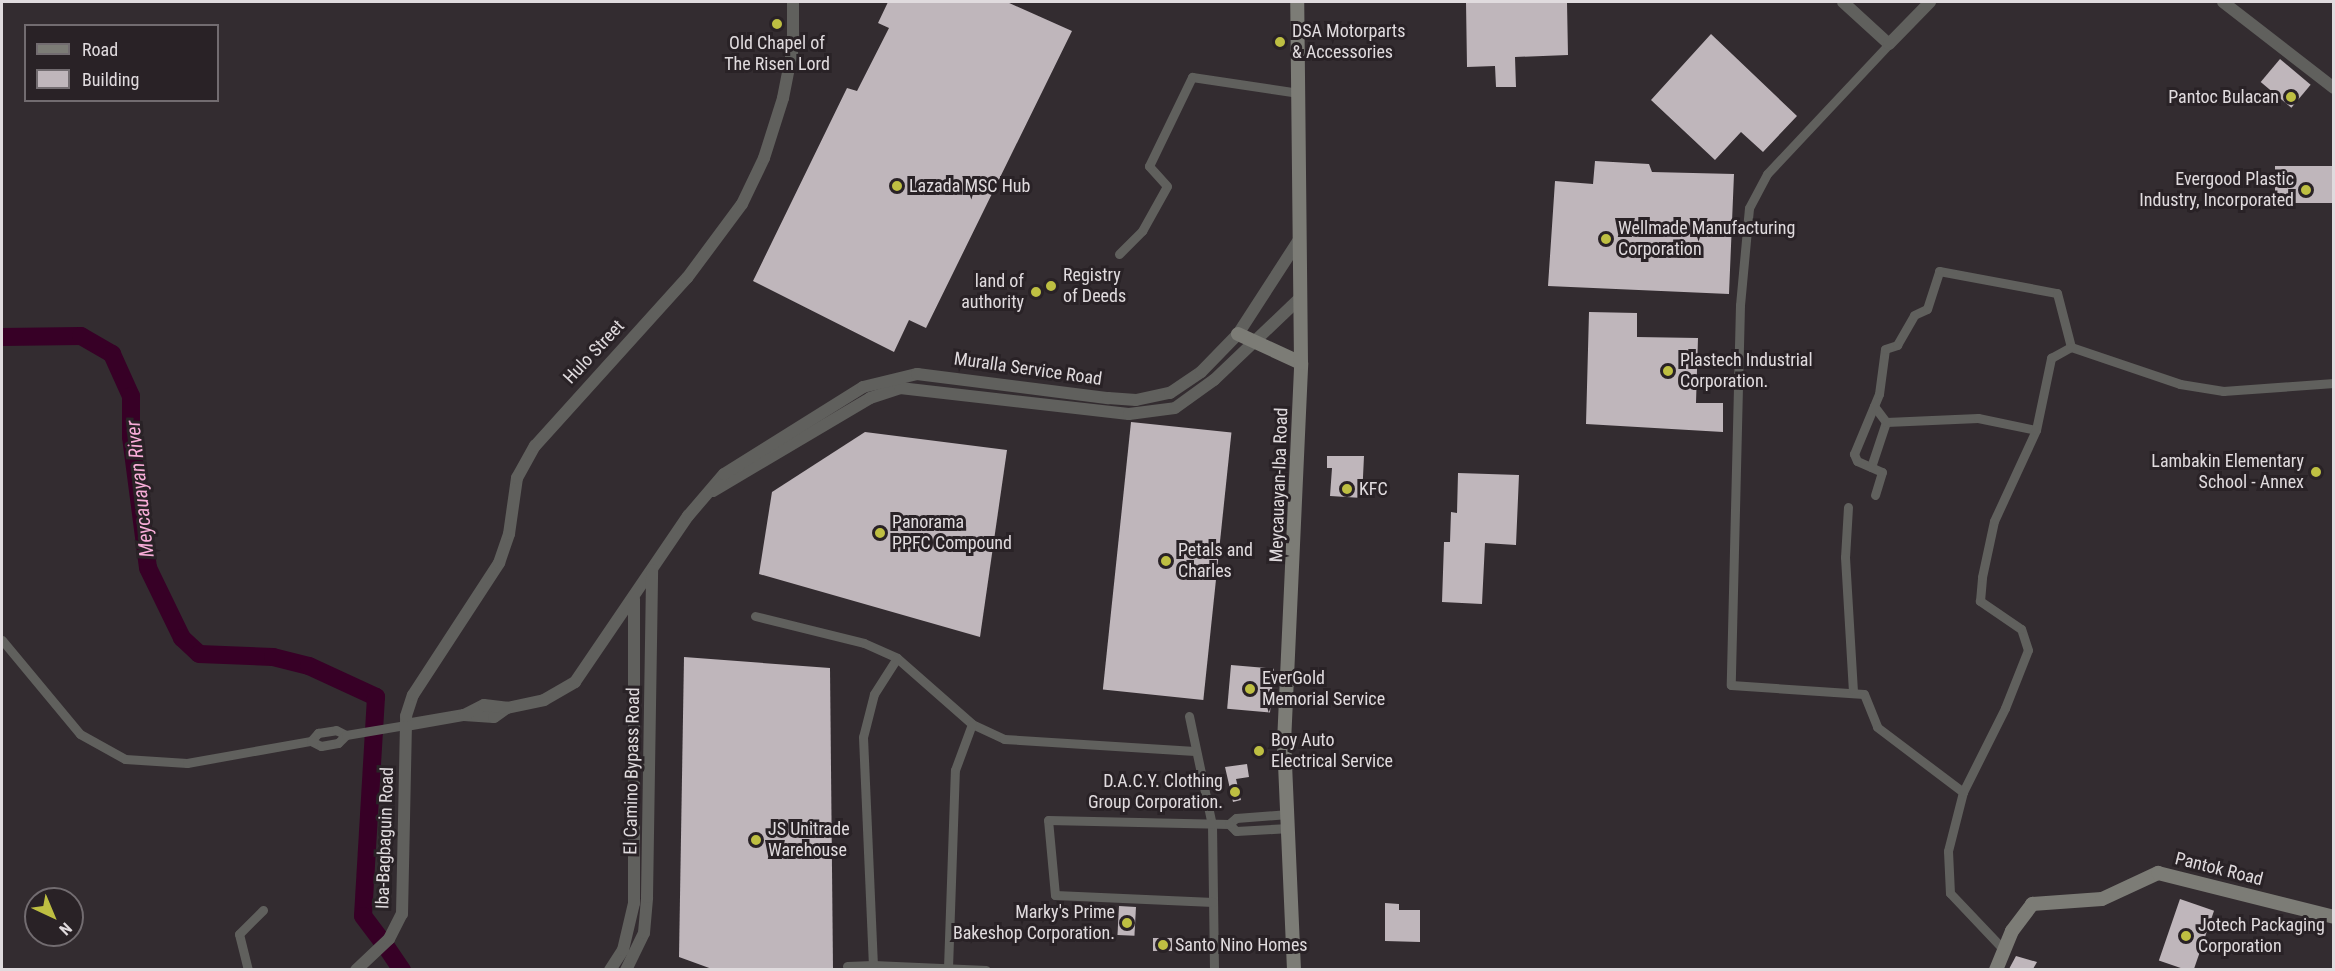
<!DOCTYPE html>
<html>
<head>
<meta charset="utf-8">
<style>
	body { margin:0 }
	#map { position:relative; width:2335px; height:971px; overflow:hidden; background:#332c30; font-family:"Roboto Condensed",sans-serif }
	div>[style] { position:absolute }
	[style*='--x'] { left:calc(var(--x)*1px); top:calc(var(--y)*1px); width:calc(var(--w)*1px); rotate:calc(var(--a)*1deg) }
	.river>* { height:18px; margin:-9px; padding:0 9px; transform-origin:9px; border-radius:9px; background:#370026 }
	.building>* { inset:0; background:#bfb6bb; transform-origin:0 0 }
	.minor>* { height:9px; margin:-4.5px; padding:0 4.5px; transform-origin:4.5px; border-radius:4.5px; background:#60605d }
	.tertiary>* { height:12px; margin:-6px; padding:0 6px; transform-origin:6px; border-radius:6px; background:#60605d }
	.secondary>* { height:14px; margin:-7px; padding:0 7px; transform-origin:7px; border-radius:7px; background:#7c7c76 }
	.dots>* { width:16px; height:16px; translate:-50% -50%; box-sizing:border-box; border:3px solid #292226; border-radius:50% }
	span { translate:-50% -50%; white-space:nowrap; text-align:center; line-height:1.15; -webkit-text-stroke:6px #292226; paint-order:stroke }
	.poi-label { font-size:18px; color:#e0dbde }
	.left { translate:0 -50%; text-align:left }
	.right { translate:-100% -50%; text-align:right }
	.street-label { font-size:18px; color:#e0dbde }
	.water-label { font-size:20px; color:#f9aed9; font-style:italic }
	.frame { position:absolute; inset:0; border:3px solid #e0dbde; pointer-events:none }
	.legend { position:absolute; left:24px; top:24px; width:195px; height:78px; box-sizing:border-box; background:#292226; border:2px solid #726c70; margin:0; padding:8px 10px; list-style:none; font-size:18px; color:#e0dbde }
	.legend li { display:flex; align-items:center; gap:12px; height:30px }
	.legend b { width:30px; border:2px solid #726c70 }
	.north { position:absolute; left:24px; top:887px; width:60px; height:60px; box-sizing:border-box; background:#292226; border:2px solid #726c70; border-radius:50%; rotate:136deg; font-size:16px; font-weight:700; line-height:24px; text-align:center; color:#e0dbde }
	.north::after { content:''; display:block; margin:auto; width:21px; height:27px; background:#bebf42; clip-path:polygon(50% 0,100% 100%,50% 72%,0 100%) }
</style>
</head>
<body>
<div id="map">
	<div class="river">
		<div style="--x:2;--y:337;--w:79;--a:-0.7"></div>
		<div style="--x:81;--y:336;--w:36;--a:30"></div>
		<div style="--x:112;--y:354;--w:46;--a:65.7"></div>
		<div style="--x:131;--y:396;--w:41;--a:90"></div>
		<div style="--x:131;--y:437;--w:132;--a:82.6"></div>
		<div style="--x:148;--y:568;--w:78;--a:64.1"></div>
		<div style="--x:182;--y:638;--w:23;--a:43"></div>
		<div style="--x:199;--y:654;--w:74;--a:2.3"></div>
		<div style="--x:273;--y:657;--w:37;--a:14"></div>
		<div style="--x:309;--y:666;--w:74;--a:24.8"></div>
		<div style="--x:376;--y:697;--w:219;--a:93.4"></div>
		<div style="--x:363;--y:916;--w:31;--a:53"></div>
		<div style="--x:387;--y:948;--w:27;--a:56"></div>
	</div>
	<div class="building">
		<div style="clip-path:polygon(888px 2px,1007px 2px,1072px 31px,926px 328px,909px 320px,894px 352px,753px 281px,847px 88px,857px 91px,889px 28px,878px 23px)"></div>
		<div style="clip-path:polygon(1466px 2px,1567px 2px,1568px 55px,1515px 57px,1516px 87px,1496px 87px,1495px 66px,1467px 67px)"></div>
		<div style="clip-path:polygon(1711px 34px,1797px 116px,1763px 152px,1741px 132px,1715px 160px,1651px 100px)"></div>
		<div style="left:2280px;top:59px;width:40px;height:30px;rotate:40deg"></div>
		<div style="clip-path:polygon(1595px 161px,1649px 164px,1652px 172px,1734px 174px,1729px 294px,1548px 286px,1555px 181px,1593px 184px)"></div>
		<div style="left:2334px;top:166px;width:37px;height:59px;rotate:90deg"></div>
		<div style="clip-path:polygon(1589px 312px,1637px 313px,1637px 337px,1698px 338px,1696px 403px,1723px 403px,1723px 432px,1586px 424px)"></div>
		<div style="left:1131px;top:422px;width:101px;height:269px;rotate:6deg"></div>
		<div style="clip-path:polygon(865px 432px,1007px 450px,980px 637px,759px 574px,772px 492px)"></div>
		<div style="clip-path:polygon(1327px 456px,1364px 456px,1362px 498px,1330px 496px,1332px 468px,1327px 468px)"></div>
		<div style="clip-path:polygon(1458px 473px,1519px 475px,1516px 545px,1485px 543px,1482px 604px,1442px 602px,1444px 542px,1450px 542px,1451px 512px,1457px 513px)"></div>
		<div style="clip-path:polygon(684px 657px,830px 668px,833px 969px,712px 969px,679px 957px)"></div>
		<div style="left:1231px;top:665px;width:43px;height:44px;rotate:5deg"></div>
		<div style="clip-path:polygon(1247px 764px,1249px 777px,1236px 779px,1241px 800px,1233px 802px,1225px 767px)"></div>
		<div style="left:2180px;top:899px;width:36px;height:65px;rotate:19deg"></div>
		<div style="clip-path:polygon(1385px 903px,1399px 904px,1399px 910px,1420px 910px,1420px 942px,1385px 941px)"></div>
		<div style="left:1119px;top:906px;width:17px;height:29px;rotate:3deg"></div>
		<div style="left:1153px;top:938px;width:19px;height:13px"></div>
		<div style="clip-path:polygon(2016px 956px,2037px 962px,2033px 969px,2009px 969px)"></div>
	</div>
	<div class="minor">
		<div style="--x:1889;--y:44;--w:178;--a:133.2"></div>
		<div style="--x:1767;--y:174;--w:38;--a:118"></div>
		<div style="--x:1749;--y:208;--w:97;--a:95.3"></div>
		<div style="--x:1740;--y:305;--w:380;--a:91.4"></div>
		<div style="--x:1731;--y:685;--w:133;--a:3.9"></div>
		<div style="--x:1864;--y:694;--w:35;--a:68"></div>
		<div style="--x:1877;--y:727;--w:108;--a:37.1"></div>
		<div style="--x:1963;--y:792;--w:61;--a:104.3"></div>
		<div style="--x:1948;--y:851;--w:42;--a:87.3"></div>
		<div style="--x:1950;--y:893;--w:79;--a:46.5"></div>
		<div style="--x:1119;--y:254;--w:33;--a:-45"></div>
		<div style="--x:1142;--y:231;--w:51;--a:-60.9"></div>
		<div style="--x:1167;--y:186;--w:27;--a:-132"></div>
		<div style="--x:1149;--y:166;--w:99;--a:-64.2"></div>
		<div style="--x:1192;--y:77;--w:108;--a:8.5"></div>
		<div style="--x:1886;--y:422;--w:92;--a:-2.5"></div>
		<div style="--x:1978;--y:418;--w:59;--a:11.7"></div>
		<div style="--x:1871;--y:467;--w:47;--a:-71.6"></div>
		<div style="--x:1886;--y:422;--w:20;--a:-127"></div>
		<div style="--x:1875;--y:495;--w:24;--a:-73"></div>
		<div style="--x:1882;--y:472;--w:27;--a:-156"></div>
		<div style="--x:1857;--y:461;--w:8;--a:-113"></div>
		<div style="--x:1854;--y:454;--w:65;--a:-67.4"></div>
		<div style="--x:1879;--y:394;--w:45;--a:-82.4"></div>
		<div style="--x:1885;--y:349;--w:13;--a:-18"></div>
		<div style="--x:1897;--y:345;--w:34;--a:-60"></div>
		<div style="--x:1914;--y:315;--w:14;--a:-25"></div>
		<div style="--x:1927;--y:309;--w:40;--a:-72"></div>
		<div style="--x:1939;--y:271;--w:120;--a:10.6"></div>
		<div style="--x:2057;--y:293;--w:56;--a:75.5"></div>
		<div style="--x:1848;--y:507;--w:50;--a:93.4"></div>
		<div style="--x:1845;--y:557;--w:133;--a:86.6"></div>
		<div style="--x:755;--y:616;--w:112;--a:13.9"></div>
		<div style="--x:864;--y:643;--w:36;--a:24"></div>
		<div style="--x:897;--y:658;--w:100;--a:41.3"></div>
		<div style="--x:972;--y:724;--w:35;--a:25"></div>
		<div style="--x:1004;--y:739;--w:191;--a:3.6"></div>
		<div style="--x:2;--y:640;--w:122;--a:50.3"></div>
		<div style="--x:80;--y:734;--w:51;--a:29.1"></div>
		<div style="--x:125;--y:759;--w:62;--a:3.7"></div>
		<div style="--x:187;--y:763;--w:126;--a:-10.1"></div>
		<div style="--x:311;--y:741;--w:11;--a:-49"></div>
		<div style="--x:318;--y:733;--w:18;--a:-9"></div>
		<div style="--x:336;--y:730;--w:11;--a:27"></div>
		<div style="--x:897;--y:658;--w:43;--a:122.6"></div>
		<div style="--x:874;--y:694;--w:44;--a:104.3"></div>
		<div style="--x:863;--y:737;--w:228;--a:87.5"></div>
		<div style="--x:873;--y:965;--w:113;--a:2.5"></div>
		<div style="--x:1189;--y:716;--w:111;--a:78.1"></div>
		<div style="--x:1212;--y:825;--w:145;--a:89.2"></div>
		<div style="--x:311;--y:741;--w:11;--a:27"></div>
		<div style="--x:321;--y:746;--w:17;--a:-10"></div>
		<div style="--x:338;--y:743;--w:11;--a:-45"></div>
		<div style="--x:346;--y:735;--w:61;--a:-9.5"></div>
		<div style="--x:1963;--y:792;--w:94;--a:-63.4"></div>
		<div style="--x:2005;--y:708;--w:62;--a:-68.4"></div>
		<div style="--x:2028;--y:650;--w:22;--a:-108"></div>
		<div style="--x:2021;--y:629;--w:50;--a:-145.7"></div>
		<div style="--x:1980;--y:601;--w:24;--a:-85"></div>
		<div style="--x:1982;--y:577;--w:57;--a:-77.9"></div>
		<div style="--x:1994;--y:521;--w:100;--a:-65.2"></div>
		<div style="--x:2036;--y:430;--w:74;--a:-78.2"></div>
		<div style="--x:2051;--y:358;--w:23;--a:-29"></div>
		<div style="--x:2071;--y:347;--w:115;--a:18.7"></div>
		<div style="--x:2180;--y:384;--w:44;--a:9.2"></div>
		<div style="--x:2223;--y:391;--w:111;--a:-4.1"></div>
		<div style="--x:1229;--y:824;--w:10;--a:45"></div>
		<div style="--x:1236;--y:831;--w:53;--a:-3.2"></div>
		<div style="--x:1213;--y:902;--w:158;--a:-177.5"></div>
		<div style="--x:1055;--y:895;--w:75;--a:-95.3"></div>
		<div style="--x:1048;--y:820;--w:181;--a:1.3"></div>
		<div style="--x:1229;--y:824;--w:9;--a:-41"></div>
		<div style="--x:1236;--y:818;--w:52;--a:-4.4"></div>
		<div style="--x:847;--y:966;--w:26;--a:-2"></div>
		<div style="--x:948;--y:968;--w:198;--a:-88"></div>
		<div style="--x:955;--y:770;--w:49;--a:-69.7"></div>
		<div style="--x:248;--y:970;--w:37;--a:-104"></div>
		<div style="--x:239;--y:934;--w:34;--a:-45"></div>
	</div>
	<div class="tertiary">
		<div style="--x:1843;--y:2;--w:62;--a:42.4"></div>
		<div style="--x:1889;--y:44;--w:59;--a:-45.7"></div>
		<div style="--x:2223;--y:2;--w:140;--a:37.8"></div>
		<div style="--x:713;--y:491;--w:182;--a:-30.6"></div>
		<div style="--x:870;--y:398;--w:32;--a:-18"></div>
		<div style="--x:900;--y:388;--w:230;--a:6.5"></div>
		<div style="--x:1129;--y:414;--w:46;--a:-7.4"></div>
		<div style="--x:1175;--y:408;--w:48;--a:-35.7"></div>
		<div style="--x:1214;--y:380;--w:119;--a:-43.6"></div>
		<div style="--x:464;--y:715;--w:30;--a:4"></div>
		<div style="--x:494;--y:717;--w:16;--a:-35"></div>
		<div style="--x:507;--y:708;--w:38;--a:-12"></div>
		<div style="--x:544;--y:700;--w:36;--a:-30"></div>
		<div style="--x:575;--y:682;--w:201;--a:-55.8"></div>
		<div style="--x:688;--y:516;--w:55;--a:-49.4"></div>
		<div style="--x:724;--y:474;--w:164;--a:-32"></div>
		<div style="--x:863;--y:387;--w:56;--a:-13.5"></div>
		<div style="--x:917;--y:374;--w:193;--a:7.2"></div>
		<div style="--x:1108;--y:398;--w:28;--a:4"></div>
		<div style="--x:1136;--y:400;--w:35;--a:-12"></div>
		<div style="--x:1170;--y:393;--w:37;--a:-34"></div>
		<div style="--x:1201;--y:372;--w:53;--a:-45.8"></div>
		<div style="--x:1238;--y:334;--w:114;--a:-57.1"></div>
		<div style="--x:406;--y:725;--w:59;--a:-9.8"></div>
		<div style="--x:464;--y:715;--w:22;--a:-27"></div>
		<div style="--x:484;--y:705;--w:23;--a:7"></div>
		<div style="--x:356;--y:970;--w:45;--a:-43.2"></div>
		<div style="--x:389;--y:939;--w:28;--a:-63"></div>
		<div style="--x:402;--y:914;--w:198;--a:-88.8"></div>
		<div style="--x:406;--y:716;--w:22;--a:-72"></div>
		<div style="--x:413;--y:695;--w:158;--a:-56.9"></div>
		<div style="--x:499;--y:563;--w:31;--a:-71"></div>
		<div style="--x:509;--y:534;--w:57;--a:-81.9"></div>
		<div style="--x:517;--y:478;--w:37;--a:-61"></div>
		<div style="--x:535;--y:446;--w:227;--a:-47.9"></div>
		<div style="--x:687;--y:278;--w:92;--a:-53.4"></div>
		<div style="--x:742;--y:204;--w:51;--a:-64.4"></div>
		<div style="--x:764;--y:158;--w:63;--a:-72.4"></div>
		<div style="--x:783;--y:98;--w:52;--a:-78.9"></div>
		<div style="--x:793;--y:47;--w:45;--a:-90"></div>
		<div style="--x:610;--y:970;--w:24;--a:-57"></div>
		<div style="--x:623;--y:950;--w:48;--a:-76.8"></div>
		<div style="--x:634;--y:903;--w:304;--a:-90"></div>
		<div style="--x:626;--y:970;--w:41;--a:-64.1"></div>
		<div style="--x:644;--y:933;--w:36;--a:-85"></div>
		<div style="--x:647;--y:897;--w:327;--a:-89.1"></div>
	</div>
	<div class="secondary">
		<div style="--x:1238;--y:334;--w:69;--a:24.7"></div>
		<div style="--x:1294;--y:970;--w:227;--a:-92.5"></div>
		<div style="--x:1284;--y:743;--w:380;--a:-87.4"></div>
		<div style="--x:1301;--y:363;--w:361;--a:-90.6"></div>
		<div style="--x:1996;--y:970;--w:42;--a:-67.7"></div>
		<div style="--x:2012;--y:931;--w:34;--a:-53"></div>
		<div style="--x:2032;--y:904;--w:70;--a:-4.1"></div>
		<div style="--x:2102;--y:899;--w:62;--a:-24.9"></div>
		<div style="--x:2158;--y:873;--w:181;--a:14"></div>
	</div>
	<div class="dots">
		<div style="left:777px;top:24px;background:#bebf42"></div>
		<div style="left:1280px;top:42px;background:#bebf42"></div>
		<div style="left:2291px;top:97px;background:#bebf42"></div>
		<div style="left:897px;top:186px;background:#bebf42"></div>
		<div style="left:2306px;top:190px;background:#bebf42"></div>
		<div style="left:1606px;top:239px;background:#bebf42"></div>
		<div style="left:1051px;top:286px;background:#bebf42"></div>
		<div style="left:1036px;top:292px;background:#bebf42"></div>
		<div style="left:1668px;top:371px;background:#bebf42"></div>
		<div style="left:2316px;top:472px;background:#bebf42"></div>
		<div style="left:1347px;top:489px;background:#bebf42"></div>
		<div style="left:880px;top:533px;background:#bebf42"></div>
		<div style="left:1166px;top:561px;background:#bebf42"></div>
		<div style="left:1250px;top:689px;background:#bebf42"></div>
		<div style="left:1259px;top:751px;background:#bebf42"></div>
		<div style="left:1235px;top:792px;background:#bebf42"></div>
		<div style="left:756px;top:840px;background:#bebf42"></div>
		<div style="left:1127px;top:923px;background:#bebf42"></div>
		<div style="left:2186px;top:936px;background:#bebf42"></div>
		<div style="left:1163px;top:945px;background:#bebf42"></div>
	</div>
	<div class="poi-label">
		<span class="left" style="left:1292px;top:42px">DSA Motorparts<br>&amp; Accessories</span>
		<span style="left:777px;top:54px">Old Chapel of<br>The Risen Lord</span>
		<span class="right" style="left:2279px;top:97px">Pantoc Bulacan</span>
		<span class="right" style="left:2294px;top:190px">Evergood Plastic<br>Industry, Incorporated</span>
		<span class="left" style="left:909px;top:186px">Lazada MSC Hub</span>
		<span class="left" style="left:1618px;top:239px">Wellmade Manufacturing<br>Corporation</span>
		<span class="left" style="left:1063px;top:286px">Registry<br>of Deeds</span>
		<span class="right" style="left:1024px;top:292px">land of<br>authority</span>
		<span class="left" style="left:1680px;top:371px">Plastech Industrial<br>Corporation.</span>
		<span class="right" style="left:2304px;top:472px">Lambakin Elementary<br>School - Annex</span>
		<span class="left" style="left:1359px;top:489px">KFC</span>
		<span class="left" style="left:892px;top:533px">Panorama<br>PPFC Compound</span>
		<span class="left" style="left:1178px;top:561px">Petals and<br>Charles</span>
		<span class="left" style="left:1262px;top:689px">EverGold<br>Memorial Service</span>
		<span class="left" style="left:1271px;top:751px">Boy Auto<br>Electrical Service</span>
		<span class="right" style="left:1223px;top:792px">D.A.C.Y. Clothing<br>Group Corporation.</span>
		<span class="left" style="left:768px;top:840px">JS Unitrade<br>Warehouse</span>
		<span class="right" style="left:1115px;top:923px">Marky's Prime<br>Bakeshop Corporation.</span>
		<span class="left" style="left:2198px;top:936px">Jotech Packaging<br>Corporation</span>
		<span class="left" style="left:1175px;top:945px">Santo Nino Homes</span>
	</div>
	<div class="street-label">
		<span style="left:594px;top:352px;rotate:-47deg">Hulo Street</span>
		<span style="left:1028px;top:369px;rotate:8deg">Muralla Service Road</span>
		<span style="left:1279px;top:485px;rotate:-88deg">Meycauayan-Iba Road</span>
		<span style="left:632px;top:771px;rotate:-89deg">El Camino Bypass Road</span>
		<span style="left:385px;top:838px;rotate:-88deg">Iba-Bagbaguin Road</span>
		<span style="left:2219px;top:869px;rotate:14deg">Pantok Road</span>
	</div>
	<div class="water-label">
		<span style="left:140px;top:489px;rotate:-96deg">Meycauayan River</span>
	</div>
	<div class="frame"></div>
	<ul class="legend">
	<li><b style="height:8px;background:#7c7c76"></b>Road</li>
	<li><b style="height:16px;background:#bfb6bb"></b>Building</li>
	</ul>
	<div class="north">N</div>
</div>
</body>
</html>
